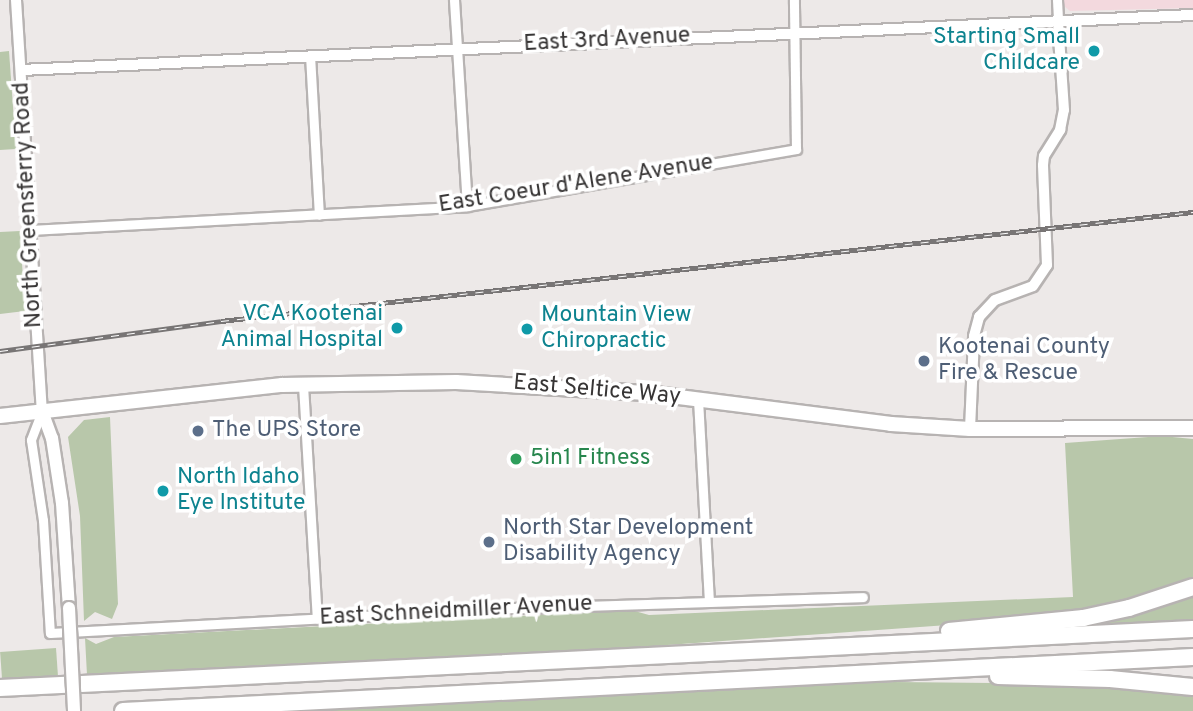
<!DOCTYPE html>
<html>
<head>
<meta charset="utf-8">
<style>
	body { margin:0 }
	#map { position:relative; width:1193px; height:711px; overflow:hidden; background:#ede9e8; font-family:Overpass,sans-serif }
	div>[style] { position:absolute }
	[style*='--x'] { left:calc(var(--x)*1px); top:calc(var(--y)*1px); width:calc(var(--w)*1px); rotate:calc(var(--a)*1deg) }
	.industrial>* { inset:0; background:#f3d9de }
	.green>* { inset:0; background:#b8c7aa; transform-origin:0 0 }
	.roads { filter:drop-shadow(2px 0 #b7b3b2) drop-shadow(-2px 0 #b7b3b2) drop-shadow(0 2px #b7b3b2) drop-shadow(0 -2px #b7b3b2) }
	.minor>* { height:9px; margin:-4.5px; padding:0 4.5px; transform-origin:4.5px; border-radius:4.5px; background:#fff }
	.tertiary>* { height:10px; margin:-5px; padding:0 5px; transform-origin:5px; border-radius:5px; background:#fff }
	.secondary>* { height:12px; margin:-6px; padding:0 6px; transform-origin:6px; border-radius:6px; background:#fff }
	.primary>* { height:14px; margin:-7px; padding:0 7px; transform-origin:7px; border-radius:7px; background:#fff }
	.motorway>* { height:16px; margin:-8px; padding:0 8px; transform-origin:8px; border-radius:8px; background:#fff }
	.rail>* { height:5px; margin-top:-2.5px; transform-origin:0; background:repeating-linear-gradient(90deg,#fff 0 8px,#787575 0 16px); box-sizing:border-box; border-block:2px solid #787575 }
	.bridges { filter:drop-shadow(2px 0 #b7b3b2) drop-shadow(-2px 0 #b7b3b2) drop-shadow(0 2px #b7b3b2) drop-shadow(0 -2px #b7b3b2) }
	.secondary-bridge>* { height:12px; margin:-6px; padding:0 6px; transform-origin:6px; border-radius:6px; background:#fff }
	.dots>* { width:19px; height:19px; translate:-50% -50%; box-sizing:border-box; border:4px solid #fff; border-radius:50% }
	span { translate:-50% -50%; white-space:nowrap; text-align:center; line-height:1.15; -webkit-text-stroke:7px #fff; paint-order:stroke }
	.culture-label { font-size:23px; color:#0d838f }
	.right { translate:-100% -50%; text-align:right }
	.left { translate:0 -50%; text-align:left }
	.street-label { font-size:23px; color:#373535 }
	.service-label { font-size:23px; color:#4e5e75 }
	.leisure-label { font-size:23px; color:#27864d }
</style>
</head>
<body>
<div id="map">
	<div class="industrial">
		<div style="clip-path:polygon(1063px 0,1193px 0,1193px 8px,1070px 11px,1064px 6px)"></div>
	</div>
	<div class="green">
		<div style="clip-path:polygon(9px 51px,16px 149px,0 150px,0 52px)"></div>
		<div style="clip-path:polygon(20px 231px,25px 311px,0 314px,0 232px)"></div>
		<div style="clip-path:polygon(110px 417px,118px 604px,112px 619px,95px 612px,84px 621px,80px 516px,68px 437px,84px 420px)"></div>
		<div style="clip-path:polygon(1162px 436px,1193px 439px,1193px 583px,1153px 596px,1045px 618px,626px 648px,87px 675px,85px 638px,96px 644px,114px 637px,631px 610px,649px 615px,1073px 597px,1065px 443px)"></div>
		<div style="clip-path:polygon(1193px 592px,1193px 619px,1075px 626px)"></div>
		<div style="left:56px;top:648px;width:28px;height:56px;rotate:86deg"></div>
		<div style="clip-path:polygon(894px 682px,1085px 684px,1193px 692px,1193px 711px,310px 711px)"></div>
	</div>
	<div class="roads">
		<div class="minor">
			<div style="--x:454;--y:0;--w:206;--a:86.4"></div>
			<div style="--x:1057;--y:0;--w:21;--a:87"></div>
			<div style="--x:310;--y:55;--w:160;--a:86.8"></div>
			<div style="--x:30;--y:230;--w:438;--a:-3.1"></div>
			<div style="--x:467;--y:206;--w:334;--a:-9.8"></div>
			<div style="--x:796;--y:149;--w:149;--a:-90.8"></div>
			<div style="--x:303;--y:385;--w:234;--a:86.6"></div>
			<div style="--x:698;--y:399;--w:203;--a:86.9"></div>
			<div style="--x:42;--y:411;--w:31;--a:111"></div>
			<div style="--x:31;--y:440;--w:81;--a:81.5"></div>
			<div style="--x:43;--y:520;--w:113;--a:86.5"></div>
			<div style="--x:50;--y:633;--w:469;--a:-3.1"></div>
			<div style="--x:518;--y:608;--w:345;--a:-1.8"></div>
		</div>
		<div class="tertiary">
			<div style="--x:16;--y:0;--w:412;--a:86.4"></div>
			<div style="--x:21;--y:70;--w:1173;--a:-2.69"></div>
			<div style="--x:970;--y:429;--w:93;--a:-87.5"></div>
			<div style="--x:974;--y:336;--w:20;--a:-75"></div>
			<div style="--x:979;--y:317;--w:23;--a:-47"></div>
			<div style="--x:995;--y:300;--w:40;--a:-20.2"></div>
			<div style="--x:1033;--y:286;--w:25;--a:-56"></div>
			<div style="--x:1047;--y:265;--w:100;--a:-92.3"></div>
			<div style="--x:1043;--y:165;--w:9;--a:-84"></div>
			<div style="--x:1044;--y:156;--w:31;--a:-58"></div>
			<div style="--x:1060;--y:130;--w:20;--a:-79"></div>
			<div style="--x:1064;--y:110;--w:89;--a:-93.9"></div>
		</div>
		<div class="secondary">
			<div style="--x:42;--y:411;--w:29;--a:70"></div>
			<div style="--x:52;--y:438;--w:66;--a:81.3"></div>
			<div style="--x:62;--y:503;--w:105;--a:86.2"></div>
		</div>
		<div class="primary">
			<div style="--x:0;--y:416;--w:284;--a:-6.3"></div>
			<div style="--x:282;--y:385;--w:174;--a:-1"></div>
			<div style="--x:456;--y:382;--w:191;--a:3.3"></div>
			<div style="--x:647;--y:393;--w:246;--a:7.2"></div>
			<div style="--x:891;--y:424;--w:79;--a:3.6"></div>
			<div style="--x:970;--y:429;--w:223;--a:-0.3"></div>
		</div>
		<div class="motorway">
			<div style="--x:949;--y:631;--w:135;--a:-5.5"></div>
			<div style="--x:1083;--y:618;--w:47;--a:-12.3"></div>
			<div style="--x:1129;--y:608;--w:67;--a:-18.2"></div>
			<div style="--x:998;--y:676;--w:112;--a:1.5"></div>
			<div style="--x:1110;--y:679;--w:83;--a:5.5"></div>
			<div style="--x:0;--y:688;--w:1194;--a:-2.83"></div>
			<div style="--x:123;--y:711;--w:1071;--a:-2.89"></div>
		</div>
	</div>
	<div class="rail">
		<div style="--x:0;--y:351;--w:223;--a:-7.7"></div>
		<div style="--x:221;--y:321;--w:978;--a:-6.4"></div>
	</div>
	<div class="bridges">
		<div class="secondary-bridge">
			<div style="--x:69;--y:608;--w:103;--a:87.2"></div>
		</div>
	</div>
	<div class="dots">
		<div style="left:1094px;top:51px;background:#0f9aa8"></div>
		<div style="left:397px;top:328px;background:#0f9aa8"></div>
		<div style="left:527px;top:329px;background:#0f9aa8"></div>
		<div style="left:924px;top:361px;background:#5c6f8a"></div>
		<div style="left:198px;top:431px;background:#5c6f8a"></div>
		<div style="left:516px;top:459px;background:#2e9e5b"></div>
		<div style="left:163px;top:491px;background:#0f9aa8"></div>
		<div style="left:489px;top:542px;background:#5c6f8a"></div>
	</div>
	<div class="culture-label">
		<span class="right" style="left:1080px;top:51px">Starting Small<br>Childcare</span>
		<span class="right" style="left:383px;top:328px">VCA Kootenai<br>Animal Hospital</span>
		<span class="left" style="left:541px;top:329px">Mountain View<br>Chiropractic</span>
		<span class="left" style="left:177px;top:491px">North Idaho<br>Eye Institute</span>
	</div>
	<div class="street-label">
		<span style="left:607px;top:41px;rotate:-3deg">East 3rd Avenue</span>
		<span style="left:576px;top:185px;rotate:-9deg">East Coeur d'Alene Avenue</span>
		<span style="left:29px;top:205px;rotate:-93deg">North Greensferry Road</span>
		<span style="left:597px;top:391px;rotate:5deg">East Seltice Way</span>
		<span style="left:456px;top:612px;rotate:-3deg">East Schneidmiller Avenue</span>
	</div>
	<div class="service-label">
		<span class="left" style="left:938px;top:361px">Kootenai County<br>Fire &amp; Rescue</span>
		<span class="left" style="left:212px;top:431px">The UPS Store</span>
		<span class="left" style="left:503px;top:542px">North Star Development<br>Disability Agency</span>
	</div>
	<div class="leisure-label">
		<span class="left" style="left:530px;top:459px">5in1 Fitness</span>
	</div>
</div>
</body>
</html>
